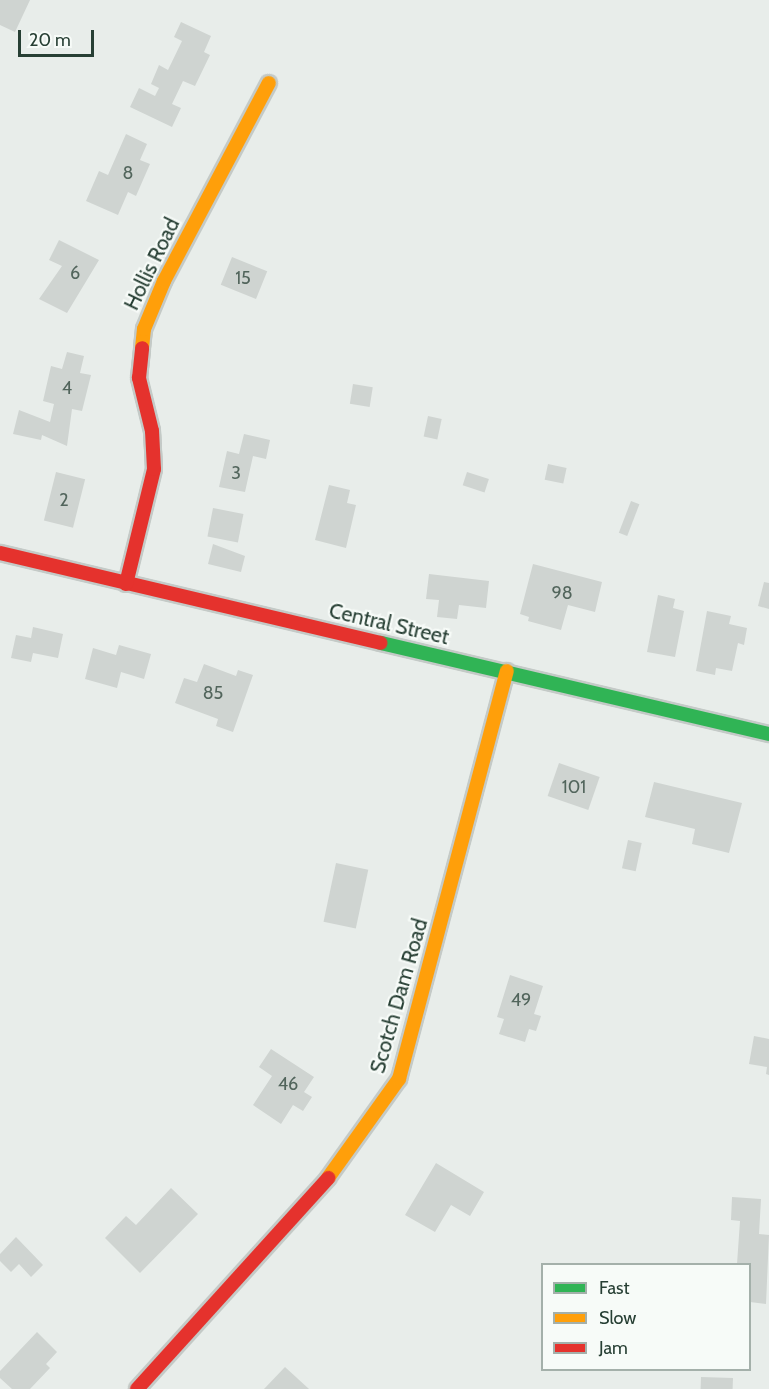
<!DOCTYPE html>
<html>
<head>
<meta charset="utf-8">
<style>
	body { margin:0 }
	#map { position:relative; width:769px; height:1389px; overflow:hidden; background:#e8edea; font-family:Cabin,sans-serif }
	div>[style] { position:absolute }
	[style*='--x'] { left:calc(var(--x)*1px); top:calc(var(--y)*1px); width:calc(var(--w)*1px); rotate:calc(var(--a)*1deg) }
	.building>* { inset:0; background:#cfd4d1; transform-origin:0 0 }
	.roads { filter:drop-shadow(2px 0 #c4cac7) drop-shadow(-2px 0 #c4cac7) drop-shadow(0 2px #c4cac7) drop-shadow(0 -2px #c4cac7) }
	.fast>* { height:14px; margin:-7px; padding:0 7px; transform-origin:7px; border-radius:7px; background:#30b455 }
	.slow>* { height:14px; margin:-7px; padding:0 7px; transform-origin:7px; border-radius:7px; background:#ff9f0a }
	.jam>* { height:14px; margin:-7px; padding:0 7px; transform-origin:7px; border-radius:7px; background:#e5322d }
	span { translate:-50% -50%; white-space:nowrap; text-align:center; line-height:1.15; -webkit-text-stroke:4.5px #f7fbf8; paint-order:stroke }
	.number-label { font-size:18px; color:#52655c }
	.number-label span { -webkit-text-stroke-width:0 }
	.street-label { font-size:21px; color:#273f34 }
	.legend { position:absolute; left:541px; top:1263px; width:210px; height:108px; box-sizing:border-box; background:#f7fbf8; border:2px solid #a4b0aa; margin:0; padding:8px 10px; list-style:none; font-size:18px; color:#273f34 }
	.legend li { display:flex; align-items:center; gap:12px; height:30px }
	.legend b { width:30px; border:2px solid #a4b0aa }
	.scale { position:absolute; left:18px; top:30px; width:76px; height:27px; box-sizing:border-box; border:3px solid #273f34; border-top:0; padding-left:8px; font-size:18px; line-height:21px; white-space:nowrap; color:#273f34; -webkit-text-stroke:4px #f7fbf8; paint-order:stroke }
</style>
</head>
<body>
<div id="map">
	<div class="building">
		<div style="clip-path:polygon(0 0,30px 0,15px 32px,0 25px)"></div>
		<div style="clip-path:polygon(181px 22px,211px 36px,204px 52px,210px 55px,195px 86px,183px 81px,172px 104px,181px 108px,172px 127px,130px 107px,139px 88px,155px 96px,159px 88px,151px 84px,159px 65px,168px 70px,182px 41px,174px 37px)"></div>
		<div style="clip-path:polygon(126px 134px,147px 144px,140px 160px,150px 164px,136px 196px,128px 192px,118px 215px,86px 201px,99px 171px,108px 175px)"></div>
		<div style="clip-path:polygon(59px 240px,99px 260px,67px 313px,39px 299px,62px 266px,49px 260px)"></div>
		<div style="left:232px;top:257px;width:38px;height:30px;rotate:22deg"></div>
		<div style="clip-path:polygon(67px 352px,84px 356px,80px 373px,91px 375px,82px 411px,72px 409px,67px 446px,42px 435px,41px 440px,13px 434px,19px 410px,50px 422px,54px 404px,43px 401px,51px 366px,62px 369px)"></div>
		<div style="left:353px;top:384px;width:20px;height:20px;rotate:9deg"></div>
		<div style="left:428px;top:416px;width:14px;height:21px;rotate:12deg"></div>
		<div style="clip-path:polygon(244px 434px,270px 440px,266px 459px,253px 456px,245px 492px,219px 487px,227px 451px,239px 454px)"></div>
		<div style="left:548px;top:464px;width:19px;height:16px;rotate:12deg"></div>
		<div style="left:56px;top:472px;width:30px;height:50px;rotate:14deg"></div>
		<div style="left:467px;top:472px;width:23px;height:14px;rotate:18deg"></div>
		<div style="clip-path:polygon(329px 485px,350px 490px,347px 503px,356px 505px,346px 548px,315px 540px)"></div>
		<div style="left:631px;top:501px;width:9px;height:34px;rotate:21deg"></div>
		<div style="left:213px;top:508px;width:31px;height:29px;rotate:11deg"></div>
		<div style="clip-path:polygon(213px 544px,245px 556px,241px 572px,208px 564px)"></div>
		<div style="clip-path:polygon(533px 564px,602px 582px,595px 612px,568px 605px,561px 630px,528px 621px,529px 617px,520px 614px)"></div>
		<div style="clip-path:polygon(429px 574px,489px 581px,486px 608px,459px 605px,457px 619px,437px 617px,439px 600px,426px 599px)"></div>
		<div style="clip-path:polygon(764px 582px,769px 583px,769px 609px,758px 606px)"></div>
		<div style="clip-path:polygon(658px 595px,675px 599px,673px 608px,684px 611px,675px 657px,647px 652px)"></div>
		<div style="clip-path:polygon(707px 611px,731px 616px,729px 624px,747px 628px,744px 645px,738px 643px,732px 671px,716px 668px,715px 675px,696px 671px)"></div>
		<div style="clip-path:polygon(33px 627px,63px 634px,58px 658px,33px 653px,31px 662px,11px 658px,16px 635px,31px 638px)"></div>
		<div style="clip-path:polygon(119px 645px,151px 654px,144px 679px,121px 672px,117px 688px,85px 679px,93px 648px,116px 655px)"></div>
		<div style="clip-path:polygon(204px 664px,236px 676px,238px 670px,253px 675px,233px 732px,216px 726px,218px 719px,175px 703px,184px 678px,197px 682px)"></div>
		<div style="left:559px;top:763px;width:43px;height:35px;rotate:19deg"></div>
		<div style="clip-path:polygon(654px 782px,742px 803px,729px 853px,692px 844px,695px 829px,645px 817px)"></div>
		<div style="left:628px;top:840px;width:14px;height:29px;rotate:12deg"></div>
		<div style="left:336px;top:863px;width:33px;height:60px;rotate:12deg"></div>
		<div style="clip-path:polygon(510px 975px,543px 986px,534px 1014px,541px 1016px,536px 1031px,529px 1029px,525px 1042px,499px 1034px,504px 1019px,497px 1017px)"></div>
		<div style="clip-path:polygon(754px 1036px,769px 1039px,769px 1075px,766px 1074px,767px 1067px,749px 1064px)"></div>
		<div style="clip-path:polygon(271px 1049px,314px 1077px,304px 1092px,312px 1097px,303px 1111px,293px 1105px,281px 1124px,253px 1105px,272px 1076px,259px 1067px)"></div>
		<div style="clip-path:polygon(436px 1163px,484px 1192px,470px 1216px,451px 1205px,435px 1232px,405px 1215px)"></div>
		<div style="clip-path:polygon(171px 1188px,198px 1214px,140px 1273px,105px 1238px,126px 1216px,136px 1225px)"></div>
		<div style="clip-path:polygon(732px 1197px,761px 1199px,759px 1234px,769px 1235px,766px 1304px,750px 1302px,750px 1264px,737px 1264px,740px 1221px,731px 1220px)"></div>
		<div style="clip-path:polygon(16px 1237px,43px 1265px,31px 1277px,19px 1264px,11px 1272px,0 1261px,0 1254px)"></div>
		<div style="clip-path:polygon(37px 1332px,57px 1352px,46px 1364px,50px 1368px,30px 1389px,12px 1389px,0 1378px,0 1371px)"></div>
		<div style="clip-path:polygon(285px 1367px,309px 1389px,264px 1389px)"></div>
		<div style="left:701px;top:1377px;width:32px;height:12px;rotate:2deg"></div>
	</div>
	<div class="roads">
		<div class="fast">
			<div style="--x:381;--y:643;--w:399;--a:13.2"></div>
		</div>
		<div class="slow">
			<div style="--x:142;--y:348;--w:19;--a:-84"></div>
			<div style="--x:144;--y:329;--w:52;--a:-67.4"></div>
			<div style="--x:164;--y:281;--w:224;--a:-62.1"></div>
			<div style="--x:328;--y:1178;--w:122;--a:-54.4"></div>
			<div style="--x:399;--y:1079;--w:422;--a:-75.2"></div>
		</div>
		<div class="jam">
			<div style="--x:0;--y:553;--w:391;--a:13.3"></div>
			<div style="--x:126;--y:584;--w:118;--a:-76.3"></div>
			<div style="--x:154;--y:469;--w:38;--a:-93"></div>
			<div style="--x:152;--y:431;--w:55;--a:-103.8"></div>
			<div style="--x:139;--y:378;--w:30;--a:-84"></div>
			<div style="--x:137;--y:1389;--w:285;--a:-47.8"></div>
		</div>
	</div>
	<div class="number-label">
		<span style="left:128px;top:173px">8</span>
		<span style="left:75px;top:273px">6</span>
		<span style="left:243px;top:278px">15</span>
		<span style="left:67px;top:388px">4</span>
		<span style="left:236px;top:473px">3</span>
		<span style="left:64px;top:500px">2</span>
		<span style="left:562px;top:593px">98</span>
		<span style="left:213px;top:693px">85</span>
		<span style="left:574px;top:787px">101</span>
		<span style="left:521px;top:1000px">49</span>
		<span style="left:288px;top:1084px">46</span>
	</div>
	<div class="street-label">
		<span style="left:152px;top:264px;rotate:-64deg">Hollis Road</span>
		<span style="left:389px;top:624px;rotate:13deg">Central Street</span>
		<span style="left:399px;top:996px;rotate:-74deg">Scotch Dam Road</span>
	</div>
	<ul class="legend">
	<li><b style="height:8px;background:#30b455"></b>Fast</li>
	<li><b style="height:8px;background:#ff9f0a"></b>Slow</li>
	<li><b style="height:8px;background:#e5322d"></b>Jam</li>
	</ul>
	<div class="scale">20 m</div>
</div>
</body>
</html>
